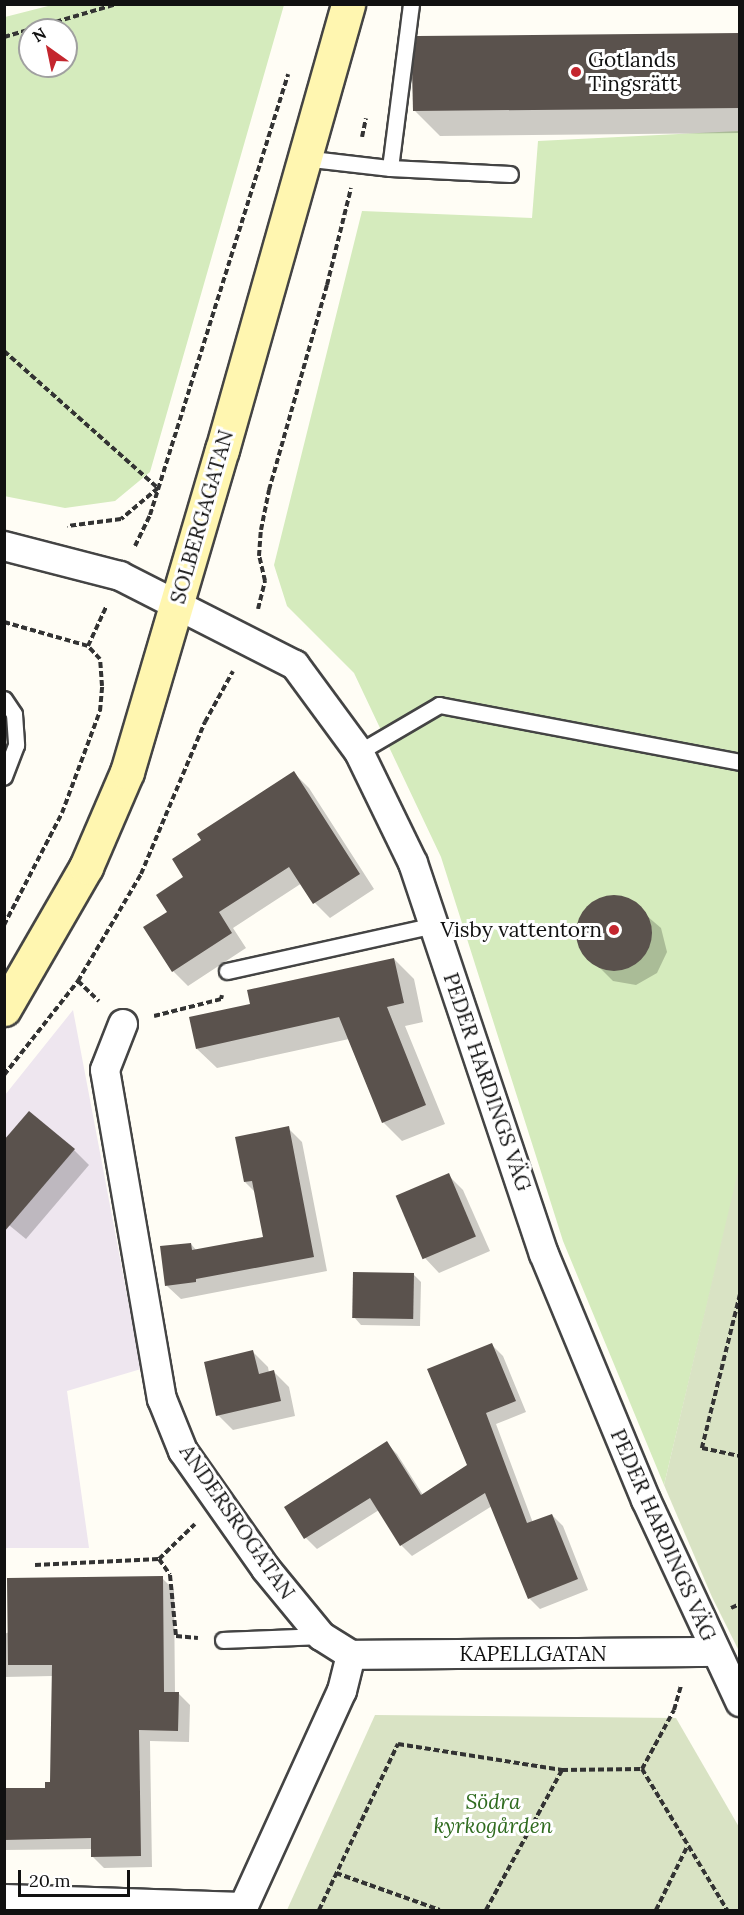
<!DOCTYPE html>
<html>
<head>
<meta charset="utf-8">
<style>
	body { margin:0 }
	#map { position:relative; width:744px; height:1915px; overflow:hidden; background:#fffdf5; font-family:Lora,serif }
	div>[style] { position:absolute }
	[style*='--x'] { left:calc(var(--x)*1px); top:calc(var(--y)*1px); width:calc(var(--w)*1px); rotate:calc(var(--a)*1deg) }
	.industrial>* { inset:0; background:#eee6ef }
	.green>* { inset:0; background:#d5ebbd }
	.cemetery>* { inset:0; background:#d9e3c4 }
	.shadow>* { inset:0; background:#0003 }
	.building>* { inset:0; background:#5a524d; transform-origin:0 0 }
	.round { border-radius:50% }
	.path>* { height:4px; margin-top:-2px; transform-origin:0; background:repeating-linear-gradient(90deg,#333 0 6px,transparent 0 9px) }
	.roads { filter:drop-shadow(2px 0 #444) drop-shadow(-2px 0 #444) drop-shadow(0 2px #444) drop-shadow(0 -2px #444) }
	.service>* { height:15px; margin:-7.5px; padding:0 7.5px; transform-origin:7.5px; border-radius:7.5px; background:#fff }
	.minor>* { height:28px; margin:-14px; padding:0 14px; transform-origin:14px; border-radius:14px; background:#fff }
	.secondary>* { height:33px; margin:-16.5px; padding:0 16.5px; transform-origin:16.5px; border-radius:16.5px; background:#fff6b0 }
	.dots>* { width:16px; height:16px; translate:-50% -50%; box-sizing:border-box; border:3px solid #fff; border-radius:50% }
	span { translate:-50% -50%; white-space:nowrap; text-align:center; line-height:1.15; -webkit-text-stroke:6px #fff; paint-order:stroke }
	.poi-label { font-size:21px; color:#111 }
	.left { translate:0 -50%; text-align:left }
	.right { translate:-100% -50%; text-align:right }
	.street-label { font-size:21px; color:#111 }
	.park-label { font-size:21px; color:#2f6b1f; font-style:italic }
	.frame { position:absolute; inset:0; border:6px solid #111; pointer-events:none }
	.north { position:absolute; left:18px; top:18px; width:60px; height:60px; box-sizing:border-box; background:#fff; border:2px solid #a0a0a0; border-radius:50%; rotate:327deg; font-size:16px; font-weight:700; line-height:24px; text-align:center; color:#111 }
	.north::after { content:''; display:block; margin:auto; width:21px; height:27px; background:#c4262e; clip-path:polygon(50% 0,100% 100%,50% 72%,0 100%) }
	.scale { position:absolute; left:18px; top:1870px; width:112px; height:27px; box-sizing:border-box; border:3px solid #111; border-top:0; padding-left:8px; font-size:18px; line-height:21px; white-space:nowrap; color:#111; -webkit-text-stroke:4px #fff; paint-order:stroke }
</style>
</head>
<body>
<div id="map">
	<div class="industrial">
		<div style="clip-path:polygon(73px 1010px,141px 1369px,67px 1391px,89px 1548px,5px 1548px,5px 1095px)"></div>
	</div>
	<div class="green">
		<div style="clip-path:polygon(evenodd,52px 5px,284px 5px,150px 472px,115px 501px,65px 508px,4px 496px,5px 17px,52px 5px,30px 30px,66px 30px,66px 66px,30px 66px,30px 30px)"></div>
		<div style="clip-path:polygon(739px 131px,740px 1167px,664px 1485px,563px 1241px,441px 857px,354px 673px,287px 606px,274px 565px,362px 211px,532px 218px,538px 141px)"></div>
	</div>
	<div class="cemetery">
		<div style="clip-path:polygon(739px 1167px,740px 1651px,739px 1651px,712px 1597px,664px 1485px)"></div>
		<div style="clip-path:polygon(375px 1715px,676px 1718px,739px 1827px,739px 1910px,287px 1910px)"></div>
	</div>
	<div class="shadow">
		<div style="clip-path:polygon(740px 34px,740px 133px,440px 136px,414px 110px)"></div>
		<div style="clip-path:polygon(294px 773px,309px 788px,374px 889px,330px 918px,315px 903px,302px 883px,233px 928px,246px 948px,188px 986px,173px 971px,169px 913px,185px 877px)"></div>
		<div style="clip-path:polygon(614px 896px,626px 898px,661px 928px,667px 952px,657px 973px,636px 985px,613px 981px,580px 948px,577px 936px,583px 913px,602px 898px)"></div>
		<div style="clip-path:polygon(394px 959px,414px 979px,423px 1022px,405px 1026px,445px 1124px,402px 1141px,383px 1122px,349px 1039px,217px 1068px,197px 1049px,252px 1005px)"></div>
		<div style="clip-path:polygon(288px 1128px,302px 1142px,327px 1271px,181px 1299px,167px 1286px,191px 1244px,197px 1251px,265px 1238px,256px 1193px,245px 1182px)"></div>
		<div style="clip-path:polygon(74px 1150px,89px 1165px,26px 1239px,4px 1221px)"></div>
		<div style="clip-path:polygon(448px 1175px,463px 1190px,490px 1251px,439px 1273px,424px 1257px)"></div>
		<div style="clip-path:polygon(413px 1274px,421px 1282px,420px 1326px,361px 1325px,354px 1317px)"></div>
		<div style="clip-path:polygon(492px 1345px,503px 1356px,526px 1412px,496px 1424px,533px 1523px,552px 1515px,563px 1526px,588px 1590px,540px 1609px,529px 1598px,492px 1506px,412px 1556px,401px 1545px,379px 1510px,317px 1549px,306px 1538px,286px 1507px,386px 1443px,397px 1454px,423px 1495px,469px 1466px)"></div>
		<div style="clip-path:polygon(253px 1352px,268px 1367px,269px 1373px,274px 1372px,289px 1387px,295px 1416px,233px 1430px,218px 1415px)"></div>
		<div style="clip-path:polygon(162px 1578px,174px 1590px,175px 1693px,179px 1694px,190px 1705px,189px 1742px,150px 1741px,152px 1867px,104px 1868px,92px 1856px,92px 1849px,4px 1850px,4px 1790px,47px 1790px,51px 1783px,53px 1676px,4px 1677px,4px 1634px)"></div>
	</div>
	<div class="building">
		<div style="clip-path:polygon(740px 33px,740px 108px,413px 111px,412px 69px,417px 36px)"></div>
		<div style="clip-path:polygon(294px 771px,360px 874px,313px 904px,289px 867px,219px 912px,232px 933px,172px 972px,143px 927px,167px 912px,156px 895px,183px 877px,172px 859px,201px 840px,197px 834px)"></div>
		<div class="round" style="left:576px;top:895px;width:76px;height:76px"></div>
		<div style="clip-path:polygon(394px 958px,404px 1003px,387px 1007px,426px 1105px,382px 1123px,339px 1017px,196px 1049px,189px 1017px,250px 1004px,247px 990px)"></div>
		<div style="clip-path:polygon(29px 1111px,75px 1149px,4px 1232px,4px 1140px)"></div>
		<div style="clip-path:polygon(289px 1126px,314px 1257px,196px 1279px,196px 1282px,165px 1286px,160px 1246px,191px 1243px,192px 1250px,263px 1237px,252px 1181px,244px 1182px,235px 1137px)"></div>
		<div style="left:449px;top:1173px;width:69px;height:58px;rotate:67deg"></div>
		<div style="left:353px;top:1272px;width:61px;height:46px;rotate:1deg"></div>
		<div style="clip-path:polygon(492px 1343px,516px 1401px,486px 1413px,527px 1523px,552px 1514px,578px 1579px,528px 1599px,485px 1493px,400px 1546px,370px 1498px,304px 1539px,284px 1507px,387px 1441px,421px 1495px,467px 1465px,427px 1369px)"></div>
		<div style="clip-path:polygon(253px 1350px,259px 1374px,274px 1370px,281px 1401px,216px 1416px,204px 1362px)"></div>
		<div style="clip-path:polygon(163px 1576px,164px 1692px,179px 1692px,178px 1731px,139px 1730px,141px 1856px,91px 1857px,91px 1838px,4px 1840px,4px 1788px,45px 1788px,45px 1782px,50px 1782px,52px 1665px,8px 1665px,7px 1578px)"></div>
	</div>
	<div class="path">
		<div style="--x:4;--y:37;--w:118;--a:-16.3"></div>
		<div style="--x:362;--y:137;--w:19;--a:-78"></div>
		<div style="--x:4;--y:351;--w:206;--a:41.7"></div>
		<div style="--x:158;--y:488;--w:48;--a:140"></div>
		<div style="--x:121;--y:519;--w:54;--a:172.6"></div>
		<div style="--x:135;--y:546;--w:34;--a:-64"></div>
		<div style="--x:150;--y:515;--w:462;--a:-72.6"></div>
		<div style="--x:258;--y:609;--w:29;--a:-76"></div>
		<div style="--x:265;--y:581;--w:26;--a:-103"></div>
		<div style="--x:259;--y:556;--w:26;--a:-86"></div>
		<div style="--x:261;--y:530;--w:41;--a:-78.7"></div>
		<div style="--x:269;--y:490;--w:213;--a:-74.2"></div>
		<div style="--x:327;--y:285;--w:100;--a:-76.1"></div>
		<div style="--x:4;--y:622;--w:87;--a:15.9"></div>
		<div style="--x:4;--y:925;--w:126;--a:-62.6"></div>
		<div style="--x:62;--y:813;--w:109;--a:-69.6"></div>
		<div style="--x:100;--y:711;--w:25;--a:-85"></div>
		<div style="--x:102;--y:686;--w:27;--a:-94"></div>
		<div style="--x:100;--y:659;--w:18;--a:-133"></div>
		<div style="--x:88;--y:646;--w:43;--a:-65.2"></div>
		<div style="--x:78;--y:981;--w:29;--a:44"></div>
		<div style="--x:154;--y:1016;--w:69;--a:-14.2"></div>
		<div style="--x:221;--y:999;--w:4;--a:-76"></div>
		<div style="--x:4;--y:1075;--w:120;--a:-51.8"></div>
		<div style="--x:78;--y:981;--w:124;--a:-59.5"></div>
		<div style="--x:141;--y:874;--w:165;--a:-67.2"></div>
		<div style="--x:205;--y:722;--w:58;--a:-61.2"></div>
		<div style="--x:740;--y:1294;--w:159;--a:103.9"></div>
		<div style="--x:702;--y:1448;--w:39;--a:12"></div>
		<div style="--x:159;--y:1559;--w:50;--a:-44.2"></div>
		<div style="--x:35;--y:1565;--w:124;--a:-2.8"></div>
		<div style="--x:159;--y:1559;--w:19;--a:55"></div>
		<div style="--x:170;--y:1575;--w:61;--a:84.4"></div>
		<div style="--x:176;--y:1636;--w:22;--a:5"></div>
		<div style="--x:731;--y:1608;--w:10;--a:-24"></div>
		<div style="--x:642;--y:1769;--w:165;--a:58.9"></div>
		<div style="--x:336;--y:1873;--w:110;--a:19.6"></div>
		<div style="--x:319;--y:1910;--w:184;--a:-64.6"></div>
		<div style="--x:398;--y:1744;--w:166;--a:9"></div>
		<div style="--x:562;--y:1770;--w:80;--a:-0.7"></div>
		<div style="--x:642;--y:1769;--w:67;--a:-61.5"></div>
		<div style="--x:674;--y:1710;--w:26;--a:-74"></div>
		<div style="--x:486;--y:1910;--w:159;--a:-61.5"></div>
		<div style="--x:656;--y:1910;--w:72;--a:-63.8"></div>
	</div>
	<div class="roads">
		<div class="service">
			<div style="--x:411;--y:4;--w:165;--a:97.3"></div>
			<div style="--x:390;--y:168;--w:120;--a:2.9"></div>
			<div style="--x:303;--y:158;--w:88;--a:6.6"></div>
			<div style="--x:4;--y:699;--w:18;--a:56"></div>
			<div style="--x:14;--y:714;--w:31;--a:86"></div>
			<div style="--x:16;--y:745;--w:34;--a:111"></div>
			<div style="--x:359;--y:752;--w:93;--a:-30.4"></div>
			<div style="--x:439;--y:705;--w:306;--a:10.7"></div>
			<div style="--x:227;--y:971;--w:212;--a:-12.5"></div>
			<div style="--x:223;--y:1640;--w:98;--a:-2.3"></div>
		</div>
		<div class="minor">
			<div style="--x:4;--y:546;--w:120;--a:14.5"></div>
			<div style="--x:120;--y:576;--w:196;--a:27"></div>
			<div style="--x:295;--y:665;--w:108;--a:53.7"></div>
			<div style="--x:359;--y:752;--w:123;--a:64.1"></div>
			<div style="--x:413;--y:863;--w:412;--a:71.5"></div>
			<div style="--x:544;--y:1254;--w:266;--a:67.5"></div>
			<div style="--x:646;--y:1500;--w:223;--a:65"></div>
			<div style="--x:123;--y:1024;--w:49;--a:111.4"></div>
			<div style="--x:105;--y:1070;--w:334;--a:80.2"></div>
			<div style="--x:162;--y:1399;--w:56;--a:68"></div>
			<div style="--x:183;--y:1451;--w:144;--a:54.9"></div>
			<div style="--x:266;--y:1569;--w:87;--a:50.6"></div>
			<div style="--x:321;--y:1636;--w:36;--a:32"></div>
			<div style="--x:351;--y:1655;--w:364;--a:-0.5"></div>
			<div style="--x:4;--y:1899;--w:239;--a:1.9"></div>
			<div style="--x:242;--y:1910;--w:241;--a:-65.5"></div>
			<div style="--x:342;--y:1691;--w:37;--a:-76"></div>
		</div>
		<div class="secondary">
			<div style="--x:4;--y:1009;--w:164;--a:-60"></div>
			<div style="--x:86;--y:867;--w:103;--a:-66.7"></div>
			<div style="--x:127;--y:772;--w:336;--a:-73.6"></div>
			<div style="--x:222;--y:450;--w:463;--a:-74.2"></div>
		</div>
	</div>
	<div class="dots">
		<div style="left:576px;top:72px;background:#c4262e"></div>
		<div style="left:614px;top:930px;background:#c4262e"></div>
	</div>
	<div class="poi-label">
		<span class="left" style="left:588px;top:72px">Gotlands<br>Tingsrätt</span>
		<span class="right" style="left:602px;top:930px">Visby vattentorn</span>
	</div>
	<div class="street-label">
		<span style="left:202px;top:517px;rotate:-74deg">SOLBERGAGATAN</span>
		<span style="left:487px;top:1082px;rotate:71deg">PEDER HARDINGS VÄG</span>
		<span style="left:237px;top:1522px;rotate:55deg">ANDERSROGATAN</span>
		<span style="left:663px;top:1535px;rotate:66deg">PEDER HARDINGS VÄG</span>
		<span style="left:533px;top:1654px">KAPELLGATAN</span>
	</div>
	<div class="park-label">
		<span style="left:493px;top:1814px">Södra<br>kyrkogården</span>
	</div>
	<div class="frame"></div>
	<div class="north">N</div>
	<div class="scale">20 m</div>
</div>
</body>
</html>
